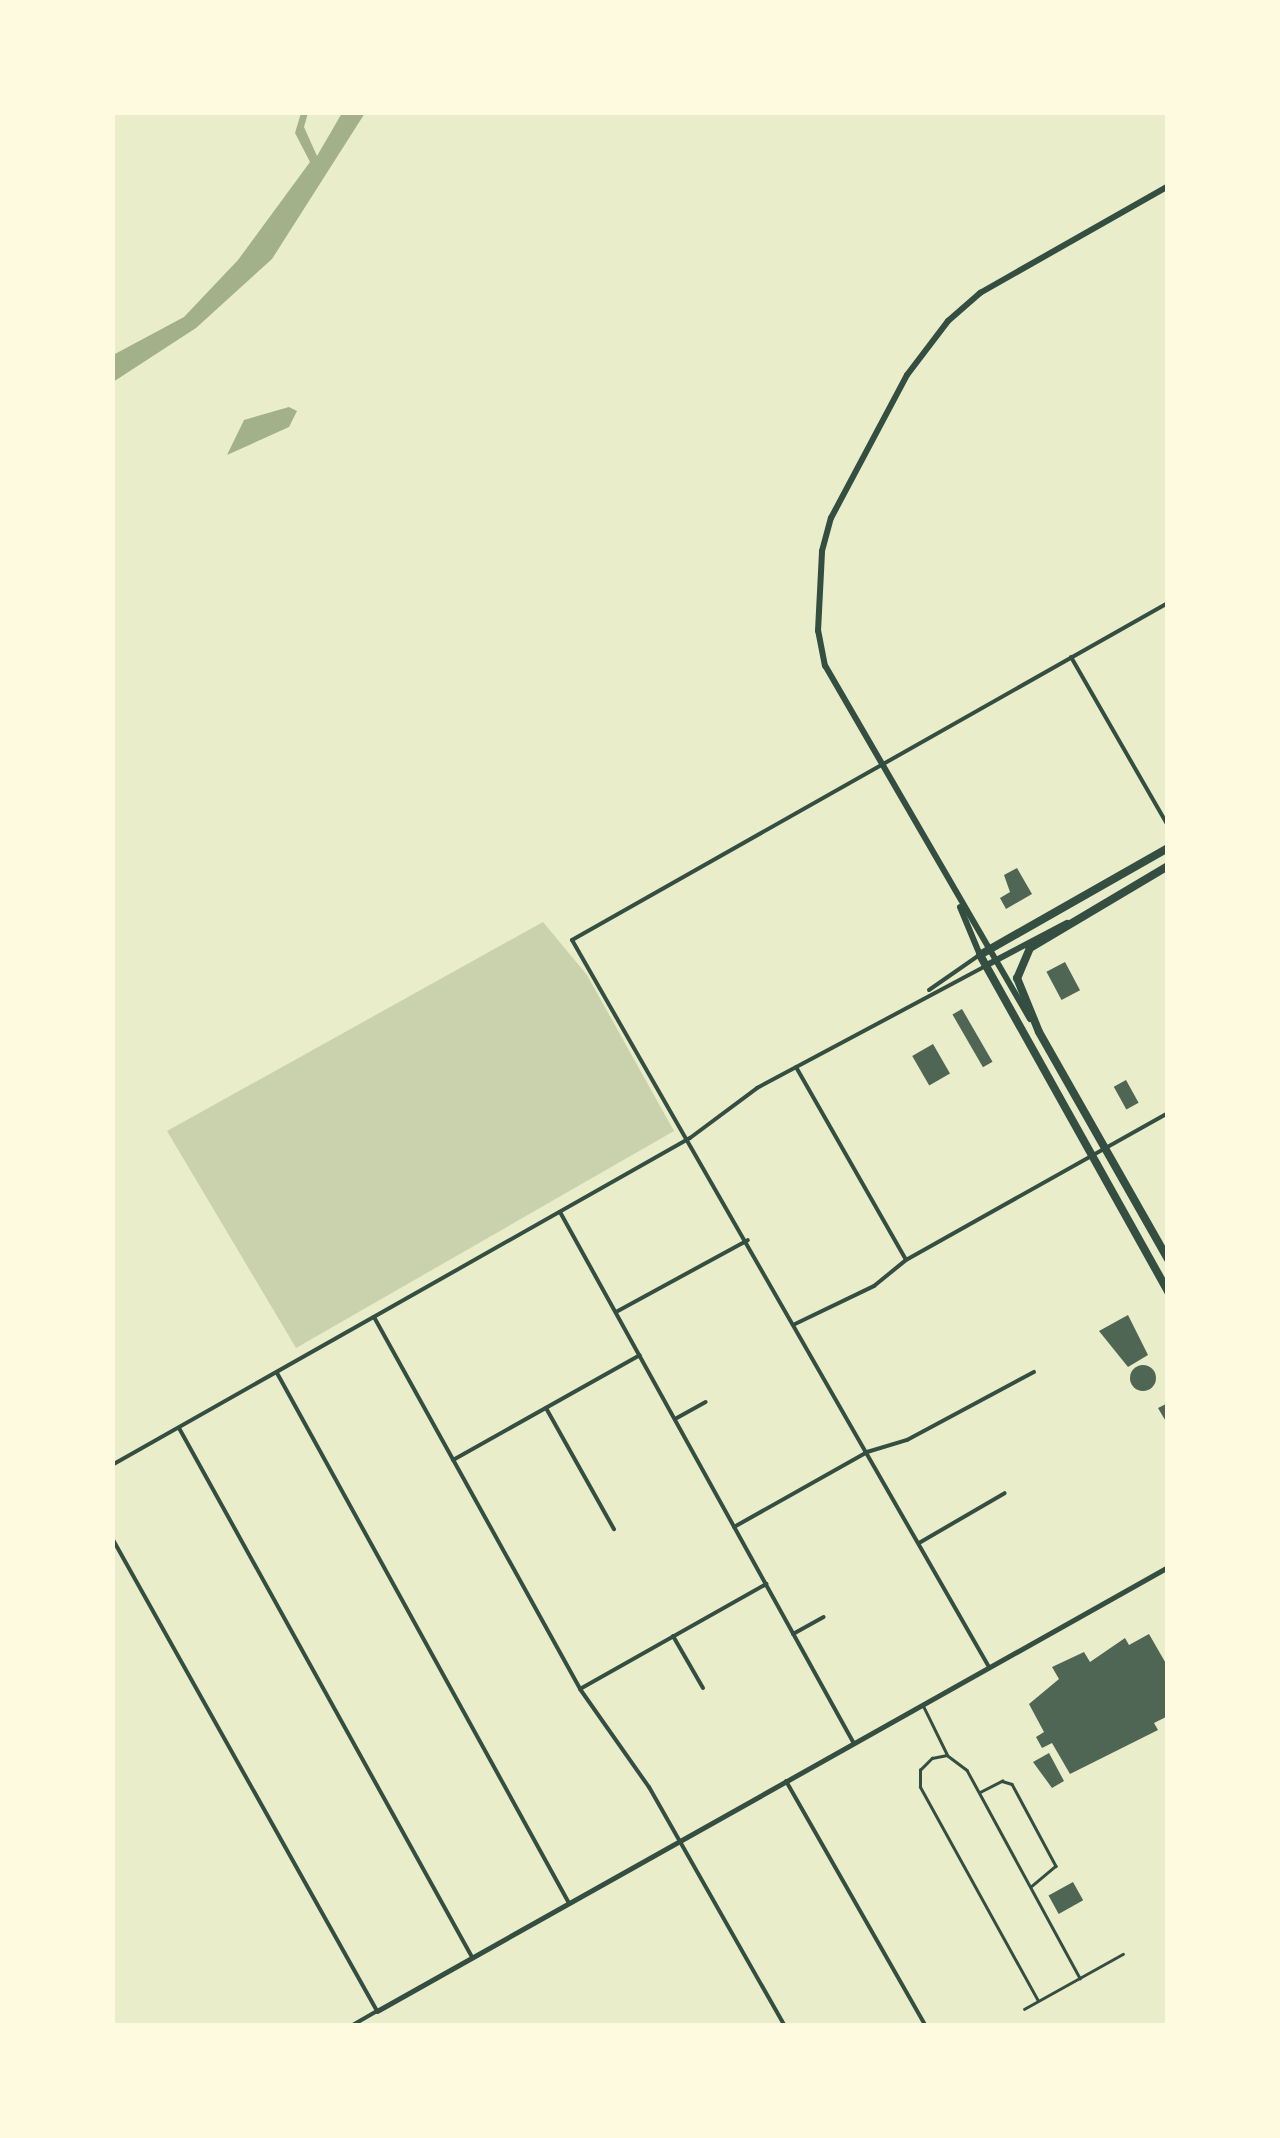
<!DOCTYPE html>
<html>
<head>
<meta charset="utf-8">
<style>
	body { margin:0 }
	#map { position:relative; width:1280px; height:2138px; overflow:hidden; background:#e9edc9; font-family:"Varela Round",sans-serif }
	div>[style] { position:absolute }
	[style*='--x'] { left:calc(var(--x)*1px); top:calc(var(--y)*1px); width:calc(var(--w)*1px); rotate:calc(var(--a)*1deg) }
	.green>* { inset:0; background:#cad2ad }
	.water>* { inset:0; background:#a3b18a }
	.building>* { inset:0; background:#4f6655; transform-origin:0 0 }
	.round { border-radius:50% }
	.service>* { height:2.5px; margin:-1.25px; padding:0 1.25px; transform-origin:1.25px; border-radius:1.25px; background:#344e41 }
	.minor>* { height:4px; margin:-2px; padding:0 2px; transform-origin:2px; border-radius:2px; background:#344e41 }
	.tertiary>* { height:5px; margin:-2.5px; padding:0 2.5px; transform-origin:2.5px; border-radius:2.5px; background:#344e41 }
	.secondary>* { height:6px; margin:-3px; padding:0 3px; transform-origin:3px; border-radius:3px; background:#344e41 }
	.primary>* { height:8px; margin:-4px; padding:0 4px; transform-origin:4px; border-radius:4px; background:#344e41 }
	span { translate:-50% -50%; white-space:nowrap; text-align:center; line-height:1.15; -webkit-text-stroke:10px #fefae0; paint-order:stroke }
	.frame { position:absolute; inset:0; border:115px solid #fefae0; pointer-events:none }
</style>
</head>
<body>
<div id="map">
	<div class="green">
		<div style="clip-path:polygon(543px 922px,587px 975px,674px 1131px,296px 1348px,167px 1131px)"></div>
	</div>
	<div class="water">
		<div style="clip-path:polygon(301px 113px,308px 113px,304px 127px,317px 156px,342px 113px,365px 113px,272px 259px,196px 328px,113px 382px,113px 355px,184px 317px,238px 260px,310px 162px,295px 133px)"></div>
		<div style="clip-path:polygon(289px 407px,297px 411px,289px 427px,227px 455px,244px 420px)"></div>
	</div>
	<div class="building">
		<div style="clip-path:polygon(1017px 868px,1032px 894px,1006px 909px,1000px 898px,1010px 892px,1004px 875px)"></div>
		<div style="left:1065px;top:962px;width:32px;height:21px;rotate:62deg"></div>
		<div style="left:962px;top:1009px;width:61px;height:11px;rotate:60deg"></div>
		<div style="left:933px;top:1044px;width:34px;height:24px;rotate:60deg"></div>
		<div style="left:1126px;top:1080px;width:26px;height:14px;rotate:61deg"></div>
		<div style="clip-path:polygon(1128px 1315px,1148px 1355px,1128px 1367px,1099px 1331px)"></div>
		<div class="round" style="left:1130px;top:1365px;width:26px;height:26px"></div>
		<div style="clip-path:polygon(1168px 1403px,1168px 1425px,1158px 1408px)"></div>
		<div style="clip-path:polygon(1149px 1634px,1168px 1667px,1168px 1716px,1154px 1723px,1158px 1730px,1070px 1774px,1052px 1743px,1042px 1748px,1036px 1737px,1044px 1732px,1029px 1704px,1059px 1679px,1052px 1667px,1084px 1652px,1090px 1662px,1125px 1638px,1129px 1645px)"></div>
		<div style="clip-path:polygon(1049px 1753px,1064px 1781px,1052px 1788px,1033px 1762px)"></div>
		<div style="left:1073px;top:1882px;width:21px;height:28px;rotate:61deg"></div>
	</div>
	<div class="service">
		<div style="--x:924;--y:1707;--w:52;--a:63.9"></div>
		<div style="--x:980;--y:1792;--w:25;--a:-27"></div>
		<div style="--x:1002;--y:1781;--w:10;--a:17"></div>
		<div style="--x:1012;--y:1784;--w:93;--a:61.8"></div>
		<div style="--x:1056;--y:1866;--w:31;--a:140"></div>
		<div style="--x:1038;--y:2001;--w:244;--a:-118.9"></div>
		<div style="--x:920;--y:1787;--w:17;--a:-90"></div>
		<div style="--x:920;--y:1770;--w:17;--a:-45"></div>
		<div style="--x:932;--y:1758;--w:15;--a:-11"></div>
		<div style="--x:947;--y:1755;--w:25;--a:37"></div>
		<div style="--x:967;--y:1770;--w:237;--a:61.5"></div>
		<div style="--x:1024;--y:2009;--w:113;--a:-29.1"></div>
	</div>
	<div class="minor">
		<div style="--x:1071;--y:657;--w:195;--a:60.1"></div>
		<div style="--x:929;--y:990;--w:60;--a:-34.8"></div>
		<div style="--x:796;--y:1067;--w:222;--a:60.3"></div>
		<div style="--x:560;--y:1212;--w:606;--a:61.06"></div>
		<div style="--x:616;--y:1312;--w:150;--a:-28.6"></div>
		<div style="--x:374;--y:1317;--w:425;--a:61"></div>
		<div style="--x:580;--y:1689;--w:120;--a:54.9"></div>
		<div style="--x:649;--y:1787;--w:275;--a:60.4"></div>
		<div style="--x:795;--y:1324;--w:88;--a:-25.7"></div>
		<div style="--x:874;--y:1286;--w:41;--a:-39.1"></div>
		<div style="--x:906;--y:1260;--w:300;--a:-29.3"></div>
		<div style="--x:277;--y:1373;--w:605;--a:61.15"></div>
		<div style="--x:546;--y:1408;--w:139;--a:60.7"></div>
		<div style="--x:675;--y:1419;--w:35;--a:-29"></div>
		<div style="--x:179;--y:1428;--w:605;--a:61.02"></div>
		<div style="--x:453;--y:1460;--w:214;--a:-29.3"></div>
		<div style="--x:112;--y:1465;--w:664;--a:-29.5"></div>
		<div style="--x:690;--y:1138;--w:84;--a:-36.7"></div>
		<div style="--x:757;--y:1088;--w:257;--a:-28.1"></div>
		<div style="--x:734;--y:1527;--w:153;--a:-29.4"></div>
		<div style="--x:867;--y:1452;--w:42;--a:-16.7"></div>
		<div style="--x:907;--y:1440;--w:144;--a:-28.2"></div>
		<div style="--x:112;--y:1538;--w:542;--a:60.74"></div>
		<div style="--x:377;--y:2011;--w:30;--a:150"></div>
		<div style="--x:919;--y:1543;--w:99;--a:-30.2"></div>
		<div style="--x:793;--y:1634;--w:35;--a:-29"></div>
		<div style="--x:673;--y:1636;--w:60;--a:60"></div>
		<div style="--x:989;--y:1667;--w:838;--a:-119.84"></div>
		<div style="--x:572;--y:940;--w:685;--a:-29.49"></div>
		<div style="--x:580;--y:1689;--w:214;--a:-29.4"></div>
		<div style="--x:786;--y:1781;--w:282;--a:60.3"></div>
	</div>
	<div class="tertiary">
		<div style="--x:377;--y:2011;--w:907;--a:-29.31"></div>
	</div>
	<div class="secondary">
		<div style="--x:960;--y:907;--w:52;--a:67.4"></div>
		<div style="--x:985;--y:966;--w:93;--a:-27.7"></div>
		<div style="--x:1030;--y:1019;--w:408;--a:-120.1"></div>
		<div style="--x:825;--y:666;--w:36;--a:-101"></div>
		<div style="--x:818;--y:631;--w:80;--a:-87.1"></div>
		<div style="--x:822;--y:551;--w:34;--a:-75"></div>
		<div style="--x:831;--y:518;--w:162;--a:-62"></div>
		<div style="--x:907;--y:375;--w:68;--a:-52.8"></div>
		<div style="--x:948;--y:321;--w:43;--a:-41.2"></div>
		<div style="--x:980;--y:293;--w:216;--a:-29.6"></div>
	</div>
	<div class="primary">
		<div style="--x:1168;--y:848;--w:216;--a:150.4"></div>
		<div style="--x:980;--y:955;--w:386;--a:60.8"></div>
		<div style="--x:1168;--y:866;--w:161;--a:149.3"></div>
		<div style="--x:1030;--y:948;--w:33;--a:113"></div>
		<div style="--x:1017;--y:978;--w:58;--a:67.8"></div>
		<div style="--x:1039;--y:1032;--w:261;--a:60.4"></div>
	</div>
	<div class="frame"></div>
</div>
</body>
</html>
